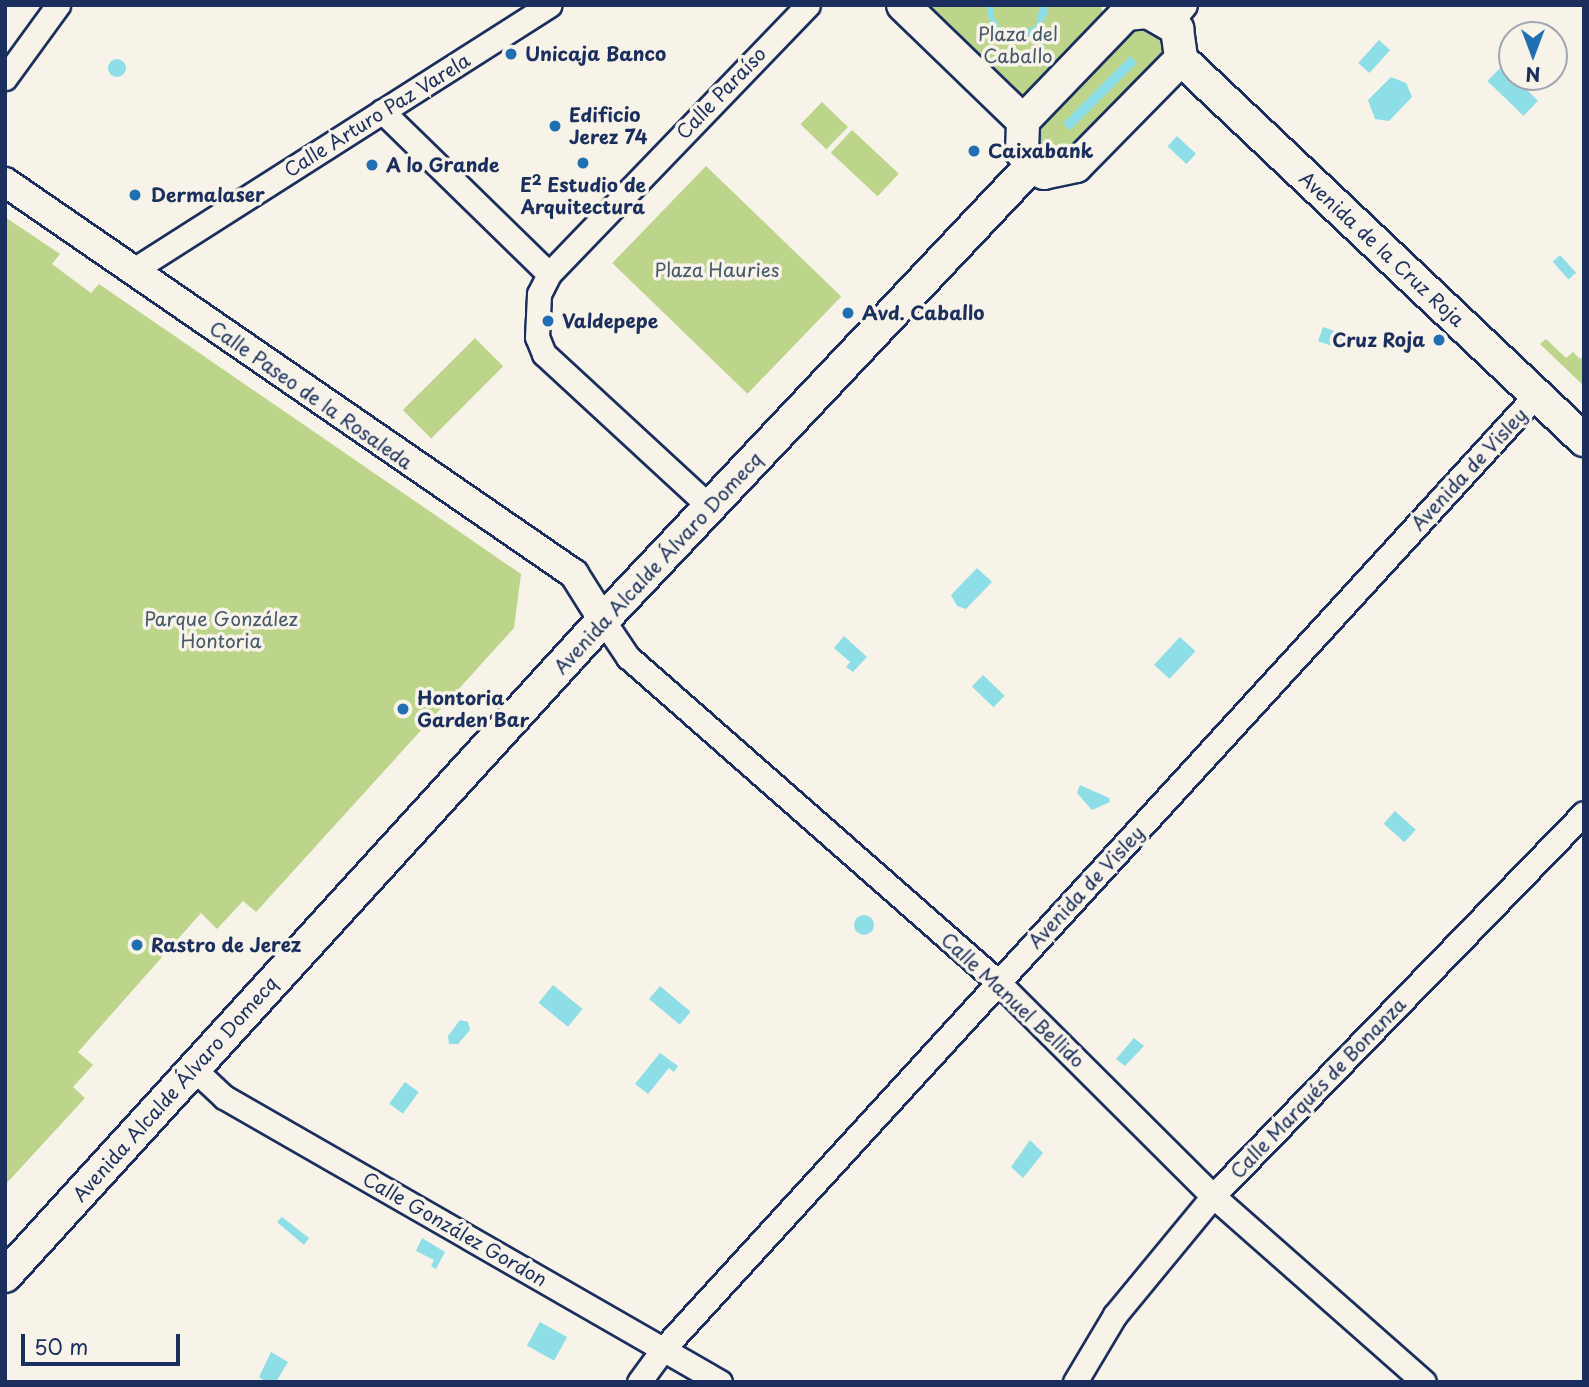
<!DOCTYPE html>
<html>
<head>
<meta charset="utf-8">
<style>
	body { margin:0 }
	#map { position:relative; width:1589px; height:1387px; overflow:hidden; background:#f7f3e8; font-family:"Playpen Sans",sans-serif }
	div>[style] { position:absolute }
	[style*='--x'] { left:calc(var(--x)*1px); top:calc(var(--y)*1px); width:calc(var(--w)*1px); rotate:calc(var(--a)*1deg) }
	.green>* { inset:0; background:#bdd48b; transform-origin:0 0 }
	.water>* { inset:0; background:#8ddee7; transform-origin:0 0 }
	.round { border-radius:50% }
	.roads { filter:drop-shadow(2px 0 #1b2f5e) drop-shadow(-2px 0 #1b2f5e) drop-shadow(0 2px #1b2f5e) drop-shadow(0 -2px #1b2f5e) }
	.minor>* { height:23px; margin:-11.5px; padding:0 11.5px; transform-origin:11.5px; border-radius:11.5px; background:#f7f3e8 }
	.tertiary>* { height:28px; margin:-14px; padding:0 14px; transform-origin:14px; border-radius:14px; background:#f7f3e8 }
	.secondary>* { height:32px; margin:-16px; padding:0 16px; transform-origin:16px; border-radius:16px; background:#f7f3e8 }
	.dots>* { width:19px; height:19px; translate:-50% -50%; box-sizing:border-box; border:4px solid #f7f3e8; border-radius:50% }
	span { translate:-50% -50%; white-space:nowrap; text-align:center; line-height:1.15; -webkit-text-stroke:7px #f7f3e8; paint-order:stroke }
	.park-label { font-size:19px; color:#445869 }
	.poi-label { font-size:19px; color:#1b2f5e; font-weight:700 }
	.left { translate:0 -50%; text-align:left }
	.right { translate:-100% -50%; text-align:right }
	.street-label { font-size:19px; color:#1b2f5e }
	.frame { position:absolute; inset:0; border:7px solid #1b2f5e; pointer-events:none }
	.north { position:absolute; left:1498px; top:21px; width:70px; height:70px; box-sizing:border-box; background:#f7f3e8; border:2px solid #9fa5b1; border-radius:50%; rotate:180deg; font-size:19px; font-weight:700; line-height:28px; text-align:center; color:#1b2f5e }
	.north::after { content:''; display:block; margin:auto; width:24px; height:32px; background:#1f6fb2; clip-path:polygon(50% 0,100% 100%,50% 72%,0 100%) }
	.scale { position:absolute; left:21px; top:1334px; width:159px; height:32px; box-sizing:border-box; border:4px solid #1b2f5e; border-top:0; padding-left:9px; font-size:21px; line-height:24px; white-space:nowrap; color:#1b2f5e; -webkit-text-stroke:5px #f7f3e8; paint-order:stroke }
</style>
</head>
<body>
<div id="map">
	<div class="green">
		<div style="clip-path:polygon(919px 5px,1100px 5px,1103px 12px,1022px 99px)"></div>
		<div style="clip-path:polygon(1145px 27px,1163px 40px,1163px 57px,1070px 154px,1046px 157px,1036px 144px,1040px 126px,1129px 34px)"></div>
		<div style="left:822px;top:102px;width:36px;height:31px;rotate:44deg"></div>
		<div style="left:852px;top:130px;width:64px;height:31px;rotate:43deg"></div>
		<div style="left:706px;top:166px;width:188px;height:135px;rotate:44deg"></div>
		<div style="clip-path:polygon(5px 217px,60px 254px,52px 264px,91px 293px,99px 284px,521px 574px,514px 628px,256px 912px,243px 901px,217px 929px,201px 913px,78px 1052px,93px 1065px,73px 1087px,85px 1098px,5px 1185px)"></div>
		<div style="left:475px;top:338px;width:40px;height:102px;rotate:45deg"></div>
		<div style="clip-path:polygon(1546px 339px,1566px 358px,1573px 352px,1580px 359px,1584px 355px,1584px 386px,1540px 344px)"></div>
	</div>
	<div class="water">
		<div style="clip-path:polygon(986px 5px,993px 5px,993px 15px,1001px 30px,1016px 35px,1036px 25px,1040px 5px,1047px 5px,1047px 15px,1030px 39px,1009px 41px,991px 30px)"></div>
		<div style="left:1379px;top:40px;width:15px;height:31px;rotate:42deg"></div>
		<div style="left:1130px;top:56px;width:10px;height:95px;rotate:45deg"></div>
		<div class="round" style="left:108px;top:59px;width:18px;height:18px"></div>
		<div style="left:1502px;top:66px;width:50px;height:21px;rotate:44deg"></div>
		<div style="clip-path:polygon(1391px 77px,1406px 83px,1412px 97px,1389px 121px,1375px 119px,1368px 100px)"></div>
		<div style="left:1177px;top:136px;width:26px;height:14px;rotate:43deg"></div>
		<div style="left:1560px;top:255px;width:24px;height:10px;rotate:48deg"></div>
		<div style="left:1323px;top:327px;width:24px;height:15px;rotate:19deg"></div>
		<div style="clip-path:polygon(977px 568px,992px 582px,966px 609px,957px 606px,951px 595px)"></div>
		<div style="clip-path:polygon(844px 636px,867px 657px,853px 672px,846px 667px,850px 662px,834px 648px)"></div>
		<div style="left:1180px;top:637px;width:21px;height:38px;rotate:43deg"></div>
		<div style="left:983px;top:675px;width:30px;height:16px;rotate:44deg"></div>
		<div style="clip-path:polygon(1080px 785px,1109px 798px,1110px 802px,1092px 810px,1077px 793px)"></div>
		<div style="left:1395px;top:811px;width:28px;height:17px;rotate:42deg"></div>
		<div class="round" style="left:854px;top:915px;width:20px;height:20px"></div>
		<div style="left:553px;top:985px;width:38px;height:23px;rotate:39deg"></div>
		<div style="left:660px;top:986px;width:40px;height:17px;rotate:40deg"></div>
		<div style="clip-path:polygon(460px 1020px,468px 1022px,470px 1030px,458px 1044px,449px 1044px,448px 1036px)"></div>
		<div style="clip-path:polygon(1134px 1038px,1144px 1046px,1125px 1066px,1116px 1059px)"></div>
		<div style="clip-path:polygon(660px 1053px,678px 1066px,674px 1072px,669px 1068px,648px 1094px,635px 1084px)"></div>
		<div style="left:405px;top:1082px;width:17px;height:27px;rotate:36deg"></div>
		<div style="clip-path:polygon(1030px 1140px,1043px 1153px,1023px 1178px,1011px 1167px)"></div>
		<div style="clip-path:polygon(282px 1217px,309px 1238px,304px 1245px,277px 1222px)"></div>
		<div style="clip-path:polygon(422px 1238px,445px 1252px,436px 1269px,431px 1266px,434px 1260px,416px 1251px)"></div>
		<div style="left:540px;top:1322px;width:31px;height:27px;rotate:29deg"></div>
		<div style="clip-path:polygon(271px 1352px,288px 1362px,276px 1382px,266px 1382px,259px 1377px)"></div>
	</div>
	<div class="roads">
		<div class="minor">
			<div style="--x:5;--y:78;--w:90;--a:-54"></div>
			<div style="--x:382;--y:111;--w:233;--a:44.3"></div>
			<div style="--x:132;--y:271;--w:495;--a:-32.5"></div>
			<div style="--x:710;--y:507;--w:226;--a:-137.3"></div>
			<div style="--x:544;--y:354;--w:18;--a:-112"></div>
			<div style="--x:537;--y:337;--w:43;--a:-87.3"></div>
			<div style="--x:539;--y:294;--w:22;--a:-63"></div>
			<div style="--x:549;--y:274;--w:373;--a:-46.1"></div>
			<div style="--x:603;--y:620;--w:45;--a:56"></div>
			<div style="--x:628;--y:657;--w:492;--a:41.3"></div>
			<div style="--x:998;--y:982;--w:303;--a:44.9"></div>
			<div style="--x:1213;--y:1196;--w:281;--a:41.4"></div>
			<div style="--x:194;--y:1069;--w:41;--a:43"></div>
			<div style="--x:224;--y:1097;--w:572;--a:29.88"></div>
			<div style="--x:639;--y:1382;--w:42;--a:-53.7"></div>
			<div style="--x:664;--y:1348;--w:1292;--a:-47.54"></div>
			<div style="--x:1075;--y:1382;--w:78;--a:-59.2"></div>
			<div style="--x:1115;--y:1315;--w:154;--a:-50.5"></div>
			<div style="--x:1213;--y:1196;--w:533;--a:-45.91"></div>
		</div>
		<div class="tertiary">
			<div style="--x:1169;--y:21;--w:21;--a:-49"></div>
			<div style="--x:5;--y:182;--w:691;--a:34.56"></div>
			<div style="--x:574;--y:574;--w:54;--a:57.8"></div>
		</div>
		<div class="secondary">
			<div style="--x:903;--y:5;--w:167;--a:44"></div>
			<div style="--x:1148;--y:12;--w:34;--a:30"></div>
			<div style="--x:1177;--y:29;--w:30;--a:82"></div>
			<div style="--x:1181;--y:59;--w:150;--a:134.5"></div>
			<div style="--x:1076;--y:166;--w:33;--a:168"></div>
			<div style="--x:1044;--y:173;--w:14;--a:-146"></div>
			<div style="--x:1032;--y:165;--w:16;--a:-128"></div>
			<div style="--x:1022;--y:152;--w:31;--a:-88"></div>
			<div style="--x:1023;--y:121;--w:149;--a:-46.1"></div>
			<div style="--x:1126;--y:14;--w:22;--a:-5"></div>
			<div style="--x:1181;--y:59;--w:555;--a:43.39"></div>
			<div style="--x:5;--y:1276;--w:888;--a:-47.65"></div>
			<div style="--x:603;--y:620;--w:625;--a:-46.68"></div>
		</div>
	</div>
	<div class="dots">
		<div style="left:511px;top:54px;background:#1f6fb2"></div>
		<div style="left:555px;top:126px;background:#1f6fb2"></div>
		<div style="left:974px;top:151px;background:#1f6fb2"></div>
		<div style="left:583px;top:163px;background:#1f6fb2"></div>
		<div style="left:372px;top:165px;background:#1f6fb2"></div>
		<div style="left:135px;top:195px;background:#1f6fb2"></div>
		<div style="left:848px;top:313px;background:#1f6fb2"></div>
		<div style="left:548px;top:321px;background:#1f6fb2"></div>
		<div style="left:1439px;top:340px;background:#1f6fb2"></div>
		<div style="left:403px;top:709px;background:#1f6fb2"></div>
		<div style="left:137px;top:945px;background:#1f6fb2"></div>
	</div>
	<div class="park-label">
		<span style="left:1018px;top:45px">Plaza del<br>Caballo</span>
		<span style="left:717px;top:270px">Plaza Hauries</span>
		<span style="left:221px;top:630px">Parque González<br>Hontoria</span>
	</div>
	<div class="poi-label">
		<span class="left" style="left:525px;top:54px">Unicaja Banco</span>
		<span class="left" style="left:569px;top:126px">Edificio<br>Jerez 74</span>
		<span class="left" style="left:988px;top:151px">Caixabank</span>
		<span class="left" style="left:386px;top:165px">A lo Grande</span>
		<span style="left:583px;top:196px">E² Estudio de<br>Arquitectura</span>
		<span class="left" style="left:151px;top:195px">Dermalaser</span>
		<span class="left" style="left:862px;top:313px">Avd. Caballo</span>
		<span class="left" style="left:562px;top:321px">Valdepepe</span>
		<span class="right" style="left:1425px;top:340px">Cruz Roja</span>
		<span class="left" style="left:417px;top:709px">Hontoria<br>Garden Bar</span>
		<span class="left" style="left:151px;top:945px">Rastro de Jerez</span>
	</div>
	<div class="street-label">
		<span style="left:721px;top:93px;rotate:-46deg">Calle Paraíso</span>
		<span style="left:377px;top:115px;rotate:-32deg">Calle Arturo Paz Varela</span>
		<span style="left:1382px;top:249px;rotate:43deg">Avenida de la Cruz Roja</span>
		<span style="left:311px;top:395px;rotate:35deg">Calle Paseo de la Rosaleda</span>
		<span style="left:1469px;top:469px;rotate:-47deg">Avenida de Visley</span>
		<span style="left:658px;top:563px;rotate:-47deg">Avenida Alcalde Álvaro Domecq</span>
		<span style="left:1086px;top:887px;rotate:-47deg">Avenida de Visley</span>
		<span style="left:1013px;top:1000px;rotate:43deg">Calle Manuel Bellido</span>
		<span style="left:1318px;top:1088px;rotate:-46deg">Calle Marqués de Bonanza</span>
		<span style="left:175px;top:1089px;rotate:-48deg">Avenida Alcalde Álvaro Domecq</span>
		<span style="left:455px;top:1229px;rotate:30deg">Calle González Gordon</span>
	</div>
	<div class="frame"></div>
	<div class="north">N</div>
	<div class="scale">50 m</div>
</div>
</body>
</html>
